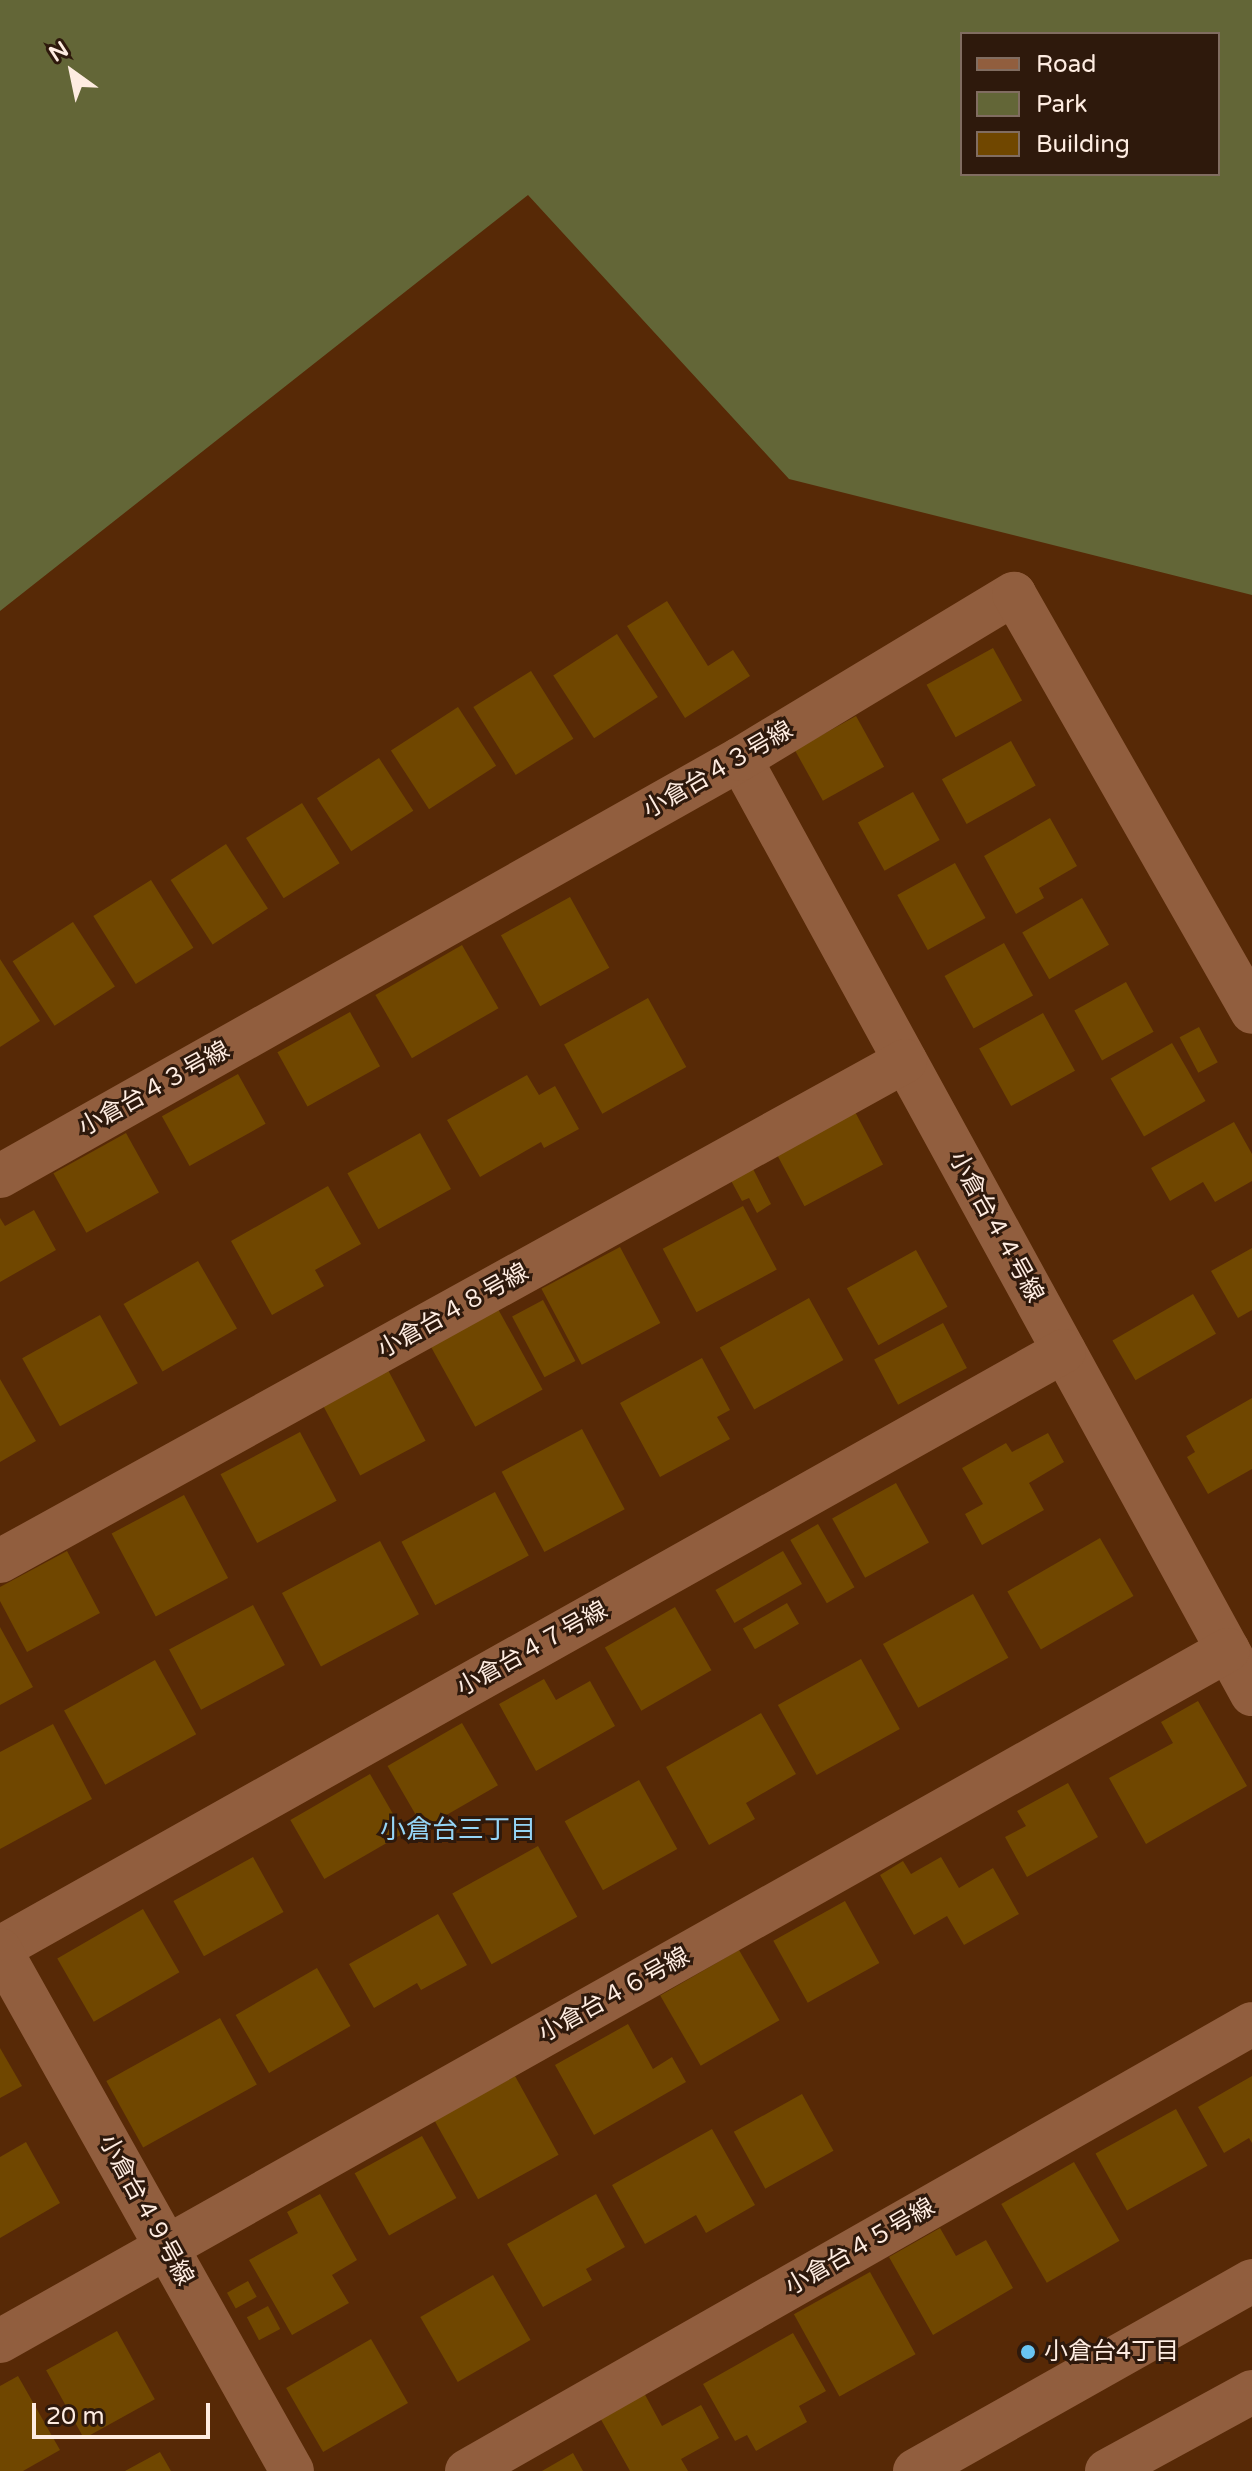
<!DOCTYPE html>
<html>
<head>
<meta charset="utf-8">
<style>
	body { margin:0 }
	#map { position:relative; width:1252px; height:2471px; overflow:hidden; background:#572906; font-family:"Varela Round","Noto Sans JP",sans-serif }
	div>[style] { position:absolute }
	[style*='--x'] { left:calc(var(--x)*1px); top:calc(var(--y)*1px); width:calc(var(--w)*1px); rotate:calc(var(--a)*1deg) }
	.green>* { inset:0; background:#636637 }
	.building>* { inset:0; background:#704700; transform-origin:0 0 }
	.minor>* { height:44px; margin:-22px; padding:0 22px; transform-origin:22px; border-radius:22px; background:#915e3e }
	.dots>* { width:22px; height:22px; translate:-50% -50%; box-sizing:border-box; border:4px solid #2e190c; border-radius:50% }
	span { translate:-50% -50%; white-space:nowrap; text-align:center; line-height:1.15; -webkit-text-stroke:6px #2e190c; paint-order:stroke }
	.street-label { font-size:24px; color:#feece1 }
	.poi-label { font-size:24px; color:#feece1 }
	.left { translate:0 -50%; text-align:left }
	.neighbourhood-label { font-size:26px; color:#95d5f6 }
	.legend { position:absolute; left:960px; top:32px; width:260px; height:144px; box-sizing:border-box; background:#2e190c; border:2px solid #816d61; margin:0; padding:10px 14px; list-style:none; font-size:24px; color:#feece1 }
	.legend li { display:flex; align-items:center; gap:16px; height:40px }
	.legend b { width:40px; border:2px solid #816d61 }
	.north { position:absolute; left:32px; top:32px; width:80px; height:80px; -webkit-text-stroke:6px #2e190c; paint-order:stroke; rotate:327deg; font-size:22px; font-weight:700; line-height:32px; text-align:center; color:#feece1 }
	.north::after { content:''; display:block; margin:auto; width:28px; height:36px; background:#feece1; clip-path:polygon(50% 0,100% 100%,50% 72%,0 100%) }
	.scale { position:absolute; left:32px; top:2403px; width:178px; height:36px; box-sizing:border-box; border:4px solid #feece1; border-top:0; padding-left:10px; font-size:24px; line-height:28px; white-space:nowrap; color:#feece1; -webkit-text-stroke:6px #2e190c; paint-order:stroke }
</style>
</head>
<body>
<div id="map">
	<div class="green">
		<div style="clip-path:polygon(evenodd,0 0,1252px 0,1252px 595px,789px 479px,528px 195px,0 611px,0 0,962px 34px,1218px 34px,1218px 174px,962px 174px,962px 34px)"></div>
	</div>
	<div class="building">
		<div style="clip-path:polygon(667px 601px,708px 666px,733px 650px,750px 676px,685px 718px,627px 626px)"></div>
		<div style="left:617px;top:634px;width:75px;height:76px;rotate:57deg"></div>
		<div style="left:993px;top:648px;width:60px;height:76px;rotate:61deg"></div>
		<div style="left:531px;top:671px;width:80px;height:68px;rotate:58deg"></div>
		<div style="left:458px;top:707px;width:70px;height:80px;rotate:57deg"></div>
		<div style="left:856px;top:716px;width:58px;height:70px;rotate:61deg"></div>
		<div style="left:1011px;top:741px;width:51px;height:79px;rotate:61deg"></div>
		<div style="left:379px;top:758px;width:63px;height:74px;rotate:57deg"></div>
		<div style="left:913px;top:792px;width:55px;height:63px;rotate:61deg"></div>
		<div style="left:302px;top:803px;width:71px;height:66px;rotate:58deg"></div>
		<div style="clip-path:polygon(1050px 818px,1077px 866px,1039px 888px,1044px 898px,1016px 914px,984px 856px)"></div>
		<div style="left:226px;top:844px;width:77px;height:66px;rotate:57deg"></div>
		<div style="left:955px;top:863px;width:63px;height:66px;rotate:61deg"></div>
		<div style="left:151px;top:880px;width:80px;height:68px;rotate:58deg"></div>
		<div style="left:570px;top:897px;width:81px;height:79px;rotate:61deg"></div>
		<div style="left:1082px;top:898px;width:54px;height:69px;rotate:60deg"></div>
		<div style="left:73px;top:922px;width:77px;height:72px;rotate:57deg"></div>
		<div style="left:1004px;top:943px;width:60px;height:68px;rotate:61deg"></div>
		<div style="left:462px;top:945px;width:73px;height:100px;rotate:60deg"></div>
		<div style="clip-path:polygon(0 959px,40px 1021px,0 1047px)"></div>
		<div style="left:1126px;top:982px;width:57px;height:59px;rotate:61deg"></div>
		<div style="left:648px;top:998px;width:79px;height:96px;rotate:61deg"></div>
		<div style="left:350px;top:1012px;width:62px;height:83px;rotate:61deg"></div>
		<div style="left:1043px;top:1013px;width:66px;height:73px;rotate:61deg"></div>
		<div style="left:1199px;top:1027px;width:40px;height:22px;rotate:62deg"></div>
		<div style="left:1172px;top:1043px;width:67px;height:71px;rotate:60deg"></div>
		<div style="left:238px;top:1074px;width:57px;height:87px;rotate:61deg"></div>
		<div style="clip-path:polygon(527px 1075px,539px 1095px,555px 1086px,579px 1129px,544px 1148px,541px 1142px,480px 1177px,447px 1120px)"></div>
		<div style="left:853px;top:1108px;width:64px;height:89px;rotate:62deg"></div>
		<div style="clip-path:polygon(1234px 1122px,1252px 1154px,1252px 1181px,1215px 1202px,1203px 1182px,1170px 1201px,1151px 1168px)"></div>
		<div style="left:126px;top:1133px;width:68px;height:83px;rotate:61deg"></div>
		<div style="left:420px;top:1133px;width:64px;height:83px;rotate:61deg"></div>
		<div style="clip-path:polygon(750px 1163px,771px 1204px,757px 1213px,749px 1198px,742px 1201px,728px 1175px)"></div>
		<div style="clip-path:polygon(328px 1186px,361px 1244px,315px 1270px,324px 1286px,272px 1315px,231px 1241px)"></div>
		<div style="left:743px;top:1206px;width:72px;height:91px;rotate:62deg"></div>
		<div style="clip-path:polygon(34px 1210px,56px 1250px,0 1282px,0 1218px,5px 1226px)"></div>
		<div style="left:620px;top:1247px;width:86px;height:89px;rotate:62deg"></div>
		<div style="clip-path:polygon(1252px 1248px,1252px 1310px,1238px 1318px,1211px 1271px)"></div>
		<div style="left:916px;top:1250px;width:65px;height:79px;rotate:61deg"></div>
		<div style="left:198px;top:1261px;width:78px;height:86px;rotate:60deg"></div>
		<div style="left:1193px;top:1294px;width:46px;height:93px;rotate:60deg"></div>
		<div style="left:809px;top:1298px;width:71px;height:102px;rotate:61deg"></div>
		<div style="left:543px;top:1300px;width:69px;height:35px;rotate:62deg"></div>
		<div style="left:498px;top:1309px;width:92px;height:77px;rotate:61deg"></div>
		<div style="left:100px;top:1315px;width:78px;height:89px;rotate:61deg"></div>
		<div style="left:943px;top:1323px;width:51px;height:78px;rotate:62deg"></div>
		<div style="clip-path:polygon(702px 1358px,730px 1410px,717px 1417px,730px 1439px,660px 1477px,620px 1403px)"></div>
		<div style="left:388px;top:1370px;width:80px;height:74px;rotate:62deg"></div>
		<div style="clip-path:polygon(0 1379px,36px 1441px,0 1462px)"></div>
		<div style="clip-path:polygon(1252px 1398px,1252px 1469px,1208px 1494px,1187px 1457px,1195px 1452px,1186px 1436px)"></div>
		<div style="left:582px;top:1429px;width:91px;height:91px;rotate:62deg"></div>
		<div style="left:300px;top:1432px;width:78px;height:90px;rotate:62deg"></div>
		<div style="clip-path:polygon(1048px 1433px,1064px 1462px,1029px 1483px,1044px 1510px,982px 1545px,965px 1514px,983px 1504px,962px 1468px,1006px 1443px,1012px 1452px)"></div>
		<div style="left:896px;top:1483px;width:68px;height:73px;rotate:61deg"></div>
		<div style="left:495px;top:1492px;width:72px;height:106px;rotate:62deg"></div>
		<div style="left:184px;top:1495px;width:94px;height:82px;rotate:62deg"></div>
		<div style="left:818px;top:1524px;width:73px;height:32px;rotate:60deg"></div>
		<div style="left:1100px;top:1538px;width:67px;height:107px;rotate:60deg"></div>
		<div style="left:380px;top:1541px;width:83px;height:111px;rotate:62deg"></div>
		<div style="clip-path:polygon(67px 1551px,100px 1613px,27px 1652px,0 1601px,0 1587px)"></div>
		<div style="left:783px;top:1551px;width:38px;height:78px;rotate:60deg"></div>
		<div style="left:973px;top:1594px;width:73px;height:103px;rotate:61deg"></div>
		<div style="left:787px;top:1603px;width:24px;height:51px;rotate:60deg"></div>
		<div style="left:253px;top:1605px;width:68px;height:95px;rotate:62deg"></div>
		<div style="left:675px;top:1607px;width:73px;height:81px;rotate:60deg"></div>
		<div style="clip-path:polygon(0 1627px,33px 1687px,0 1705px)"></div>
		<div style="left:861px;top:1659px;width:80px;height:95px;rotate:61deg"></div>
		<div style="left:155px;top:1660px;width:85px;height:104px;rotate:61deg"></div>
		<div style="clip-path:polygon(544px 1679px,556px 1700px,590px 1681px,615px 1726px,536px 1771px,499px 1704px)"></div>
		<div style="clip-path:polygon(1198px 1701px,1247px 1786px,1146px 1844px,1109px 1778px,1173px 1743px,1161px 1722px)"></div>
		<div style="clip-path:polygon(761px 1713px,796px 1774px,746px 1803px,755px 1819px,709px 1845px,666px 1767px)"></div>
		<div style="left:462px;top:1723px;width:72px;height:86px;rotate:60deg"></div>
		<div style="clip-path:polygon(53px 1724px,92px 1799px,0 1849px,0 1752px)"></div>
		<div style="left:370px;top:1774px;width:68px;height:92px;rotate:60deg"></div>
		<div style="left:639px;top:1780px;width:79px;height:85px;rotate:61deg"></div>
		<div style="clip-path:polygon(1068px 1783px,1098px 1837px,1027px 1877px,1005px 1837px,1026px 1826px,1017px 1811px)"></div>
		<div style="left:538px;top:1846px;width:81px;height:98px;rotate:61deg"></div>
		<div style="left:253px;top:1857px;width:63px;height:91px;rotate:61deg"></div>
		<div style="clip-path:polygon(941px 1857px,959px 1888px,993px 1868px,1019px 1914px,964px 1945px,947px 1916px,914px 1935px,880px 1875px,903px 1861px,911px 1874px)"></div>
		<div style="left:845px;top:1901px;width:71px;height:82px;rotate:61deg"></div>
		<div style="left:143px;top:1909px;width:73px;height:99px;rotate:60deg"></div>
		<div style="clip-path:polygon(438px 1914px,467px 1965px,421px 1990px,417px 1983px,374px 2008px,349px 1964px)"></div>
		<div style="left:739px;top:1950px;width:81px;height:91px;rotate:60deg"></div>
		<div style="left:317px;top:1968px;width:67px;height:94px;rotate:60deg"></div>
		<div style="left:220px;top:2018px;width:76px;height:130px;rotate:61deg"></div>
		<div style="clip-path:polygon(628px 2024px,653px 2069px,672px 2057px,686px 2082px,594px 2135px,555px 2065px)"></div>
		<div style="clip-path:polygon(0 2048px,22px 2086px,0 2098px)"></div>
		<div style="left:515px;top:2076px;width:90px;height:92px;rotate:61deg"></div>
		<div style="clip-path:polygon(1252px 2076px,1252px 2143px,1249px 2138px,1224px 2153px,1198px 2107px)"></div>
		<div style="left:802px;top:2094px;width:65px;height:78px;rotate:61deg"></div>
		<div style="left:1176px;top:2109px;width:65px;height:92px;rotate:61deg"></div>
		<div style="clip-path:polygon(712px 2129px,755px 2205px,706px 2233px,696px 2215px,645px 2244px,612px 2185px)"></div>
		<div style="left:422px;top:2136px;width:71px;height:77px;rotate:61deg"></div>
		<div style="clip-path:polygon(26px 2142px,60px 2203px,0 2238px,0 2157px)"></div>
		<div style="left:1074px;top:2162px;width:91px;height:84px;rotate:60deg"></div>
		<div style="clip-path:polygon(320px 2194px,357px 2260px,332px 2275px,349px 2303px,292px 2335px,249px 2260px,298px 2233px,287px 2212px)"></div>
		<div style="clip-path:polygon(596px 2194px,625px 2247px,586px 2269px,592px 2280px,543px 2307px,507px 2244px)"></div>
		<div style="clip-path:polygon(940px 2228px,956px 2256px,986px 2240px,1013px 2288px,933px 2335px,889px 2257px)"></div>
		<div style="left:870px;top:2272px;width:94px;height:87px;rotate:61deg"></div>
		<div style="left:493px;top:2275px;width:75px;height:84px;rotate:60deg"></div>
		<div style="left:248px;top:2281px;width:18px;height:24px;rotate:61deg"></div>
		<div style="left:268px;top:2306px;width:26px;height:24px;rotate:62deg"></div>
		<div style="left:117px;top:2331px;width:78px;height:81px;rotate:61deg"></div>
		<div style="clip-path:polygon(793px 2333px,826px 2391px,799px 2406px,807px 2422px,756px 2451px,747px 2435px,735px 2441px,703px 2384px)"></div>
		<div style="left:371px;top:2339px;width:74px;height:98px;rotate:60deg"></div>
		<div style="clip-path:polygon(18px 2376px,60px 2450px,23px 2471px,0 2471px,0 2386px)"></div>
		<div style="clip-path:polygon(643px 2391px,662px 2426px,701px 2405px,719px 2438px,681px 2459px,688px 2471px,630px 2471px,599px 2416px)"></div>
		<div style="clip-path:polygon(160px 2452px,171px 2471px,125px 2471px)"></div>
		<div style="clip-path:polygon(573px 2453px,583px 2471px,542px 2471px)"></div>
	</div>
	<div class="minor">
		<div style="--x:740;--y:759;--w:1066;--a:61.3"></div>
		<div style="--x:0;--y:1176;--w:849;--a:-29.4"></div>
		<div style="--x:740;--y:759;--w:320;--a:-31.1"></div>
		<div style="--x:1014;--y:594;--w:481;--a:60.3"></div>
		<div style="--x:0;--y:1561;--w:1034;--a:-28.92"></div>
		<div style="--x:0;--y:1948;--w:1220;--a:-29.3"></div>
		<div style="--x:0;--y:1950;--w:597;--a:60.73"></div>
		<div style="--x:0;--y:2341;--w:1409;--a:-29.37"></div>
		<div style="--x:467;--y:2471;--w:903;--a:-29.66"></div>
		<div style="--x:915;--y:2471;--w:387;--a:-29.4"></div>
		<div style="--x:1107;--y:2471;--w:165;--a:-28.6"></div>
	</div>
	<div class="dots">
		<div style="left:1028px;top:2352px;background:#69c4f1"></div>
	</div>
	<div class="street-label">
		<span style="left:718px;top:770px;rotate:-30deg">小倉台４３号線</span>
		<span style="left:154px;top:1089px;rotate:-29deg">小倉台４３号線</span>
		<span style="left:996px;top:1227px;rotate:61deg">小倉台４４号線</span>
		<span style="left:453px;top:1311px;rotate:-29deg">小倉台４８号線</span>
		<span style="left:532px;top:1649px;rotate:-29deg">小倉台４７号線</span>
		<span style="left:614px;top:1995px;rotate:-29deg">小倉台４６号線</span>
		<span style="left:146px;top:2210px;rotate:61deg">小倉台４９号線</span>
		<span style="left:860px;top:2247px;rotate:-30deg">小倉台４５号線</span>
	</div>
	<div class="poi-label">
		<span class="left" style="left:1044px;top:2352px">小倉台4丁目</span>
	</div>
	<div class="neighbourhood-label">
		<span style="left:458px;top:1830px">小倉台三丁目</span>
	</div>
	<ul class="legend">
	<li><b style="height:10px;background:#915e3e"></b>Road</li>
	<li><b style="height:22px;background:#636637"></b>Park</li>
	<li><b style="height:22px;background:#704700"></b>Building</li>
	</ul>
	<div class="north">N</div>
	<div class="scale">20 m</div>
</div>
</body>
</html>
